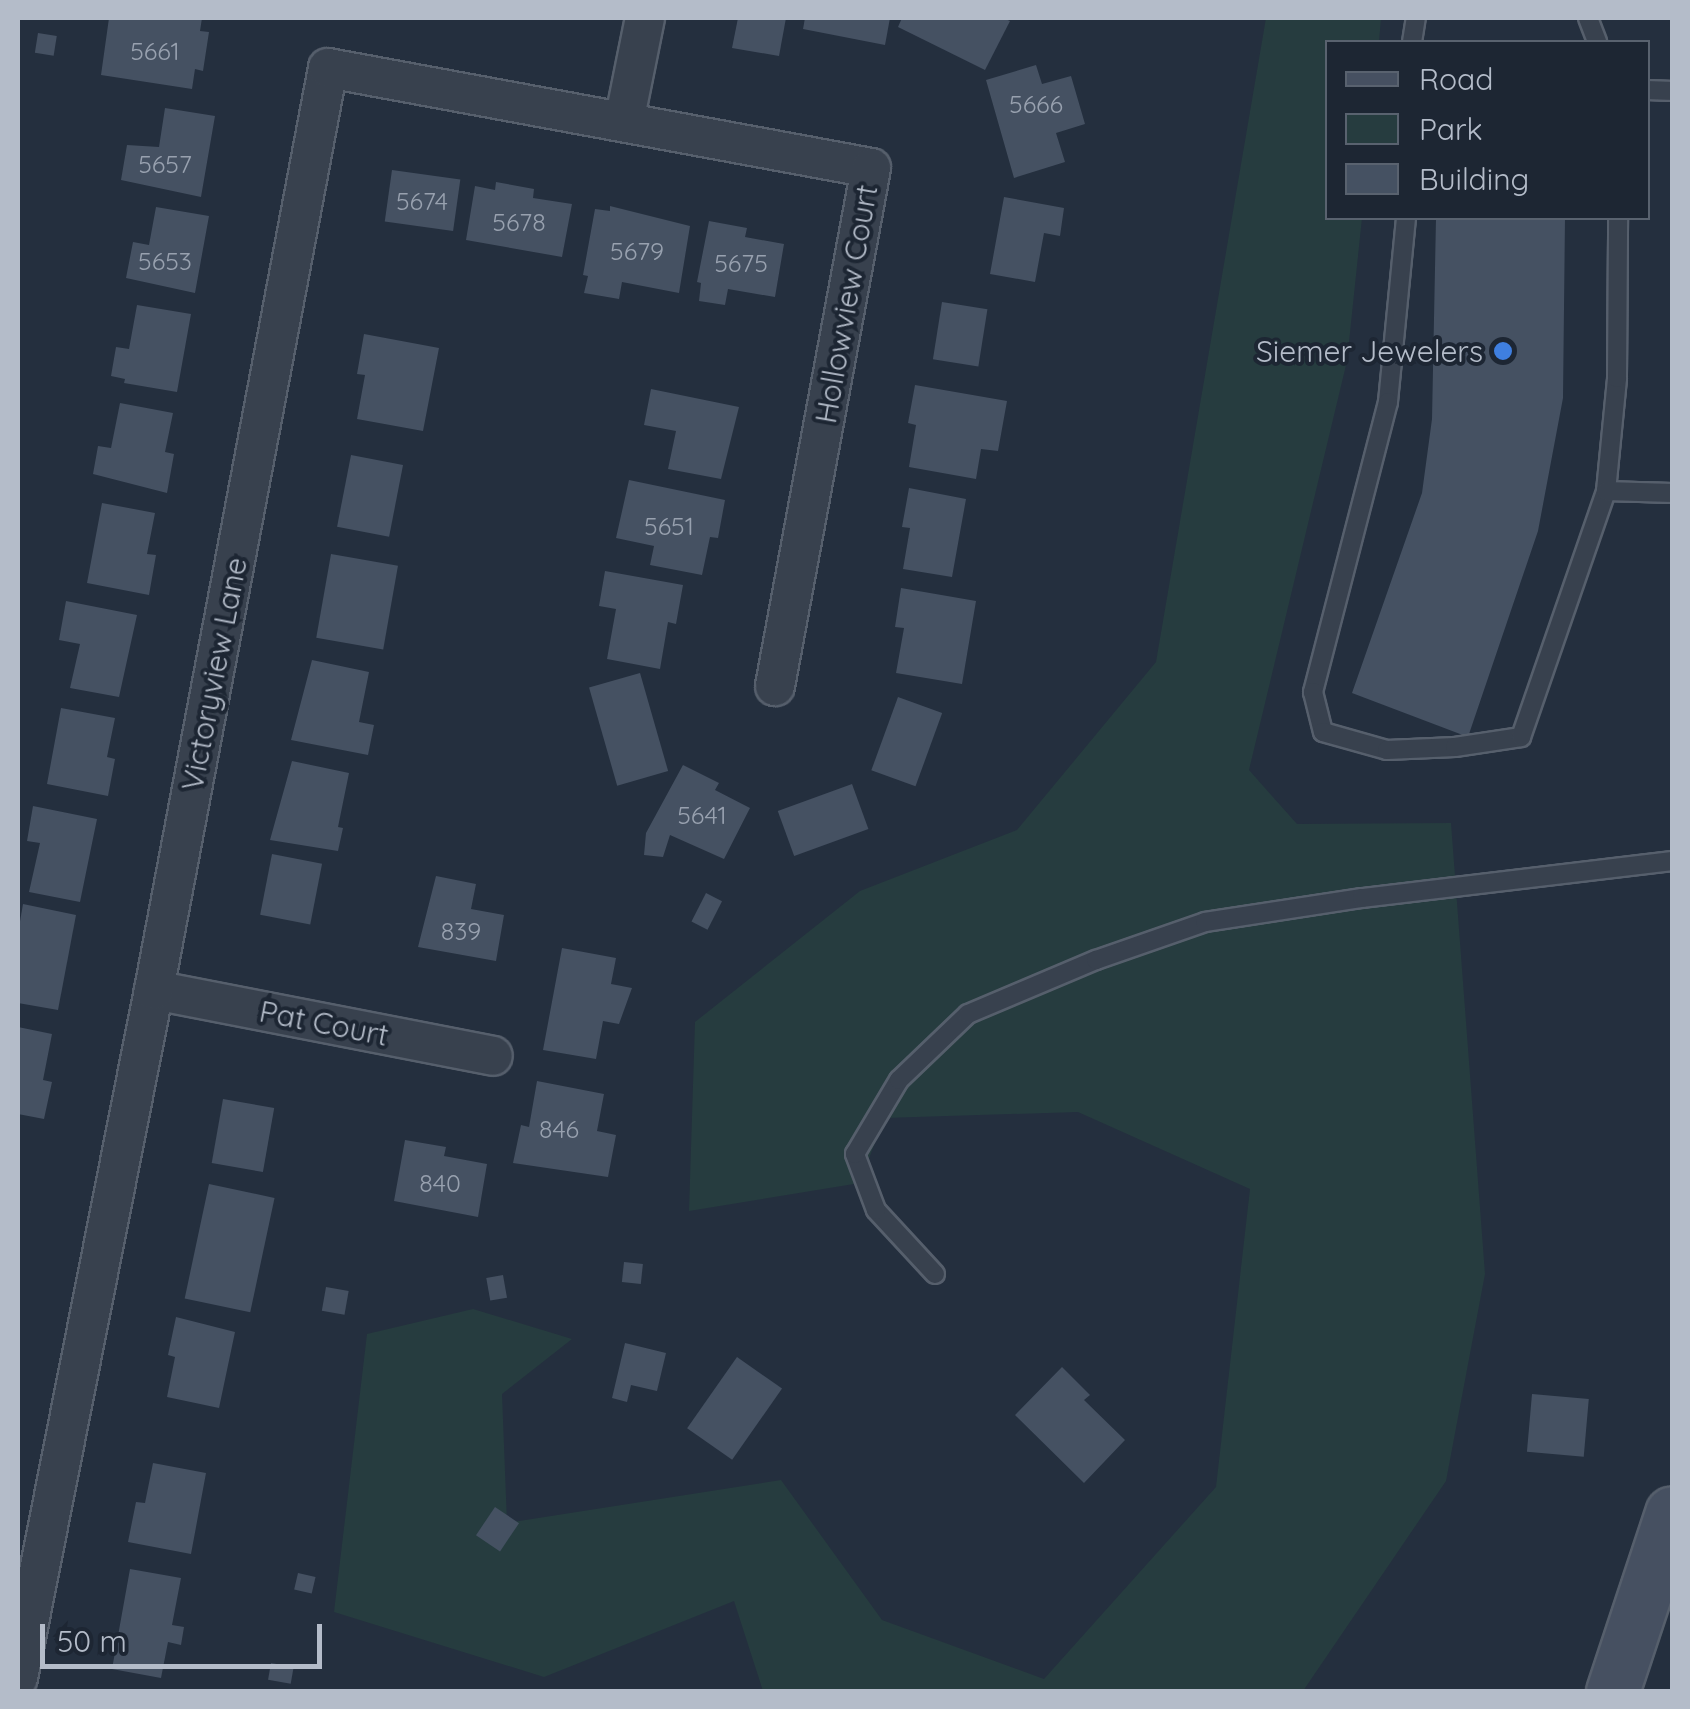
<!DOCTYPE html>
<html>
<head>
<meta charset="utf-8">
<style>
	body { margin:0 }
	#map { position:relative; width:1690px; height:1709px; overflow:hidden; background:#242f3e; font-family:Quicksand,sans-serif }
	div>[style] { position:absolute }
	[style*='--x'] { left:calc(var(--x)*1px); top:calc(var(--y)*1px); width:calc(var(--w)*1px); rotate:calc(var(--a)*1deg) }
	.green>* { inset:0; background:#263c3f }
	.building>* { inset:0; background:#455162; transform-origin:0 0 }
	.roads { filter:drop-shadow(2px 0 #565f6c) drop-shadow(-2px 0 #565f6c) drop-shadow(0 2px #565f6c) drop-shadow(0 -2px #565f6c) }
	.lane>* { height:18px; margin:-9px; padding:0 9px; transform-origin:9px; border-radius:9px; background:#38414e }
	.street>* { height:38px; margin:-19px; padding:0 19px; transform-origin:19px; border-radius:19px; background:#38414e }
	.secondary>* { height:52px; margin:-26px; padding:0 26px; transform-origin:26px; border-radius:26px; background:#465061 }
	.dots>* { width:28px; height:28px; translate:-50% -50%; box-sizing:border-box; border:5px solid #1d2633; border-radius:50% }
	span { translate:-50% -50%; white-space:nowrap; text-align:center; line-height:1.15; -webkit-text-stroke:8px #1d2633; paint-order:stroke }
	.number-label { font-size:25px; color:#98a1af }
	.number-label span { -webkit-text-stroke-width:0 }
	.street-label { font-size:30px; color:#b4bcc9 }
	.poi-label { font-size:30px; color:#b4bcc9 }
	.right { translate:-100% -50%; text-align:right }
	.frame { position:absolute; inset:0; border:20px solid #b4bcc9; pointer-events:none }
	.legend { position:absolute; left:1325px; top:40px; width:325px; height:180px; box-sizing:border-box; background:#1d2633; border:2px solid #59626f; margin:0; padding:12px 18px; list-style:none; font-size:30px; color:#b4bcc9 }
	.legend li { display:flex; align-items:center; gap:20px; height:50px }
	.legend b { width:50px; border:2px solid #59626f }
	.scale { position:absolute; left:40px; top:1624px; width:282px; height:45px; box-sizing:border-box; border:5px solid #b4bcc9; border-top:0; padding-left:12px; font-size:30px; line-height:35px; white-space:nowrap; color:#b4bcc9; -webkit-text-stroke:8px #1d2633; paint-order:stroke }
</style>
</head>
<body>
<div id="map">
	<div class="green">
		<div style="clip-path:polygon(1266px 18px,1381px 18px,1379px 42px,1328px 42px,1328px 218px,1362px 218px,1347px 361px,1249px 770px,1297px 824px,1451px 823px,1485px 1274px,1446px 1481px,1303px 1691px,763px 1691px,734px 1601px,544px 1677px,334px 1612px,367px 1334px,473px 1309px,572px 1339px,502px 1394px,507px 1523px,781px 1480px,882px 1620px,1044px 1679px,1216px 1487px,1250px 1189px,1078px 1112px,884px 1118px,860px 1183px,689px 1211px,695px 1022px,860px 891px,1017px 830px,1156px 662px)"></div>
	</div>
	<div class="building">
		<div style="clip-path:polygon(109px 18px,202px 18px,200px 31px,209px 32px,203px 71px,195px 69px,192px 89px,101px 75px)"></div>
		<div style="clip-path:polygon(738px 18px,786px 18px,779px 56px,732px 48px)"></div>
		<div style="clip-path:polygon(805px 18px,890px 18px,885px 45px,803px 29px)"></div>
		<div style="clip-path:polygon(902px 18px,1003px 18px,1010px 21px,985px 70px,898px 27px)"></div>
		<div style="left:38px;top:33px;width:19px;height:20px;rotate:9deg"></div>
		<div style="clip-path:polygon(1036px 65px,1042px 84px,1071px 76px,1085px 124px,1056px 133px,1065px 162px,1014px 178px,986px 80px)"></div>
		<div style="clip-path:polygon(165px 108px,215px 116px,201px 197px,121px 180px,127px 145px,159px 147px)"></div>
		<div style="left:392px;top:170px;width:69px;height:52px;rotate:8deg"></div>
		<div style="clip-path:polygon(496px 182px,534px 189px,533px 198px,572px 204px,562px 257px,466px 240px,475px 186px,495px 190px)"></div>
		<div style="clip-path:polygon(1004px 197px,1064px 208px,1060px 236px,1044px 233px,1035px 282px,990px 274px)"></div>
		<div style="clip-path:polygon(610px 206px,690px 226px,679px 293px,622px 282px,619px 299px,584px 293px,588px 276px,583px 275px,595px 209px,610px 211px)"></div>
		<div style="clip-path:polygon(156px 207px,209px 216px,195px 293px,126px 278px,133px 242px,149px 245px)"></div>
		<div style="clip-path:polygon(1436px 218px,1565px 218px,1563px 398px,1538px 531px,1468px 737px,1352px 693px,1422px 493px,1432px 419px)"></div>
		<div style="clip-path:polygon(709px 221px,747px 228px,745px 237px,784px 244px,775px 297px,728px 289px,725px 305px,699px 301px,701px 283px,697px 282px)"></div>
		<div style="left:942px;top:302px;width:46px;height:58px;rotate:9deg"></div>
		<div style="clip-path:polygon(137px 305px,191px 314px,177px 392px,124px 383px,125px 379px,111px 376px,116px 347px,129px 349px)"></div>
		<div style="clip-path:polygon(364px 334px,439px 348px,423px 431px,357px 419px,365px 375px,357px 374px)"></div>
		<div style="clip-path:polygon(915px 385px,1007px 401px,998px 451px,981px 449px,976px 479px,909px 467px,916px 425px,908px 423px)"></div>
		<div style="clip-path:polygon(651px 389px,739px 407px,721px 479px,668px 469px,676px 431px,644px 425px)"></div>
		<div style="clip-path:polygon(120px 403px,173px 413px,165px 452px,174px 454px,167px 493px,93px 474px,98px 446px,111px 448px)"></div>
		<div style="left:351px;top:455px;width:53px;height:73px;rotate:11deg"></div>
		<div style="clip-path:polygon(629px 480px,725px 500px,718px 538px,710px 537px,702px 575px,650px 565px,654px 546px,616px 538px)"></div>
		<div style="clip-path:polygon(909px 488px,966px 499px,952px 577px,903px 569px,910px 528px,902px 527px)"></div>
		<div style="clip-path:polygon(102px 503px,155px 513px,147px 554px,156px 555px,149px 595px,87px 583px)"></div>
		<div style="left:331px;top:554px;width:68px;height:85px;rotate:10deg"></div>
		<div style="clip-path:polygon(605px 571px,683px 585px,676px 624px,668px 622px,660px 669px,607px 659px,616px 609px,599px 606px)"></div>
		<div style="clip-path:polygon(901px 588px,976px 601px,962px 684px,896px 673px,904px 628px,895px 627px)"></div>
		<div style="clip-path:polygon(66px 601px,137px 615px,119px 697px,70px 688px,80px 644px,59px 640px)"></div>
		<div style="clip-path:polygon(312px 660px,369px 672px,359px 722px,374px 725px,368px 755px,291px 740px)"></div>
		<div style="left:640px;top:673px;width:102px;height:53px;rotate:74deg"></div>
		<div style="left:898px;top:697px;width:47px;height:78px;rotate:20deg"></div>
		<div style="clip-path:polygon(61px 708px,115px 718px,107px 757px,115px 759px,108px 796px,47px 784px)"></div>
		<div style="clip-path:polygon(292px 761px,349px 773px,338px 827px,343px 828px,338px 851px,270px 840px)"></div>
		<div style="clip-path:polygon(683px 765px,719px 783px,715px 790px,750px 808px,724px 859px,670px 835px,663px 857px,644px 855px,646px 833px)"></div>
		<div style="left:852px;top:784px;width:48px;height:79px;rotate:70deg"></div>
		<div style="clip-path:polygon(33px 806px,97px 819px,80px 902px,29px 892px,40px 843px,27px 841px)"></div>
		<div style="left:272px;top:854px;width:51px;height:62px;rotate:11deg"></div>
		<div style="clip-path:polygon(436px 876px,476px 884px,471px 909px,504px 915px,496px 961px,418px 947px)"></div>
		<div style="left:706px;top:893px;width:18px;height:32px;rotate:27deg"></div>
		<div style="clip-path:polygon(23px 904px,76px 915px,58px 1010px,18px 1003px,18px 933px)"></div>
		<div style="clip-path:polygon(562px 948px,616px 958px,611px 984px,632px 988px,619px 1024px,603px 1021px,596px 1059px,543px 1050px)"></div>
		<div style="clip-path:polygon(18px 1027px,52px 1034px,43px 1080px,52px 1082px,44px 1119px,18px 1114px)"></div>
		<div style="clip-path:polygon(537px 1081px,604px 1094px,597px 1131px,616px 1135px,608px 1177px,513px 1163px,521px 1125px,529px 1127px)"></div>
		<div style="left:223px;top:1099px;width:52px;height:65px;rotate:10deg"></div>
		<div style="clip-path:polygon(405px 1140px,446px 1147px,444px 1156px,487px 1164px,478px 1217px,394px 1201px)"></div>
		<div style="left:209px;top:1184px;width:67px;height:117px;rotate:12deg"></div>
		<div style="left:624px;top:1262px;width:19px;height:20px;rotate:6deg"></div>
		<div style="left:503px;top:1275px;width:23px;height:17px;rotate:80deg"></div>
		<div style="left:326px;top:1287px;width:23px;height:24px;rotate:10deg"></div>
		<div style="clip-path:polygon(176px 1317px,235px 1332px,219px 1408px,167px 1397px,175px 1357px,168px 1355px)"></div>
		<div style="clip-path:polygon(625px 1343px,666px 1353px,657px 1391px,631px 1385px,627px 1402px,612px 1398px)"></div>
		<div style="left:737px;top:1357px;width:55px;height:87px;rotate:35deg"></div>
		<div style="clip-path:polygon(1062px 1367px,1090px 1395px,1084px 1400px,1125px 1440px,1084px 1483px,1015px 1415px)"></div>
		<div style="left:1532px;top:1394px;width:57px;height:58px;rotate:5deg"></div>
		<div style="clip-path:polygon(153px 1463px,206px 1473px,191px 1554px,128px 1542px,136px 1502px,145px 1503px)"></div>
		<div style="left:495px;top:1507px;width:29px;height:34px;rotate:34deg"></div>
		<div style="clip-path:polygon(130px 1569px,181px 1578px,172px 1625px,184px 1627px,181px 1645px,168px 1642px,161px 1678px,112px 1669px)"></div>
		<div style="left:298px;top:1573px;width:18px;height:17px;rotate:13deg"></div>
		<div style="left:271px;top:1663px;width:23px;height:17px;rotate:10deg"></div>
	</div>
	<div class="roads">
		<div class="lane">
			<div style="--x:1588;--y:18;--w:26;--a:69"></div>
			<div style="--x:1412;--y:42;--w:24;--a:-81"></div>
			<div style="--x:1648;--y:90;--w:24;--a:2"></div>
			<div style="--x:1406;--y:218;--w:185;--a:95.6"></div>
			<div style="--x:1388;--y:402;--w:300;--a:104.5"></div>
			<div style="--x:1313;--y:692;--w:41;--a:76"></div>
			<div style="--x:1323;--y:732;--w:66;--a:15.7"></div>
			<div style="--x:1387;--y:750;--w:68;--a:-2.5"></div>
			<div style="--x:1455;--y:747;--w:67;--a:-8.6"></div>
			<div style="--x:1521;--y:737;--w:260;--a:-70.9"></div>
			<div style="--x:1606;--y:491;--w:114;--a:-84.4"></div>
			<div style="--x:1617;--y:378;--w:160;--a:-89.6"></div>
			<div style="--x:1606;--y:491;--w:66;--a:1.7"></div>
			<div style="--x:935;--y:1274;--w:87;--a:-132.7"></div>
			<div style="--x:876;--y:1210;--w:60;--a:-110.6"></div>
			<div style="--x:855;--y:1154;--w:86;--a:-59.3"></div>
			<div style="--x:899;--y:1080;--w:95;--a:-43.7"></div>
			<div style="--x:968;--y:1014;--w:139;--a:-22.9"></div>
			<div style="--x:1096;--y:960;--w:115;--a:-19.2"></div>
			<div style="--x:1205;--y:922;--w:159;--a:-8.7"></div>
			<div style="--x:1362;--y:898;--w:312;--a:-6.8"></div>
		</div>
		<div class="street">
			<div style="--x:624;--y:122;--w:106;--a:-78.6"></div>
			<div style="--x:154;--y:990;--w:345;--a:11"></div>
			<div style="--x:18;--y:1678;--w:701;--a:-78.82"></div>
			<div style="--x:154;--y:990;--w:938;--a:-79.31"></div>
			<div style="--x:328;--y:68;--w:552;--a:10.43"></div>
			<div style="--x:871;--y:168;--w:527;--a:100.5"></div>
		</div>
		<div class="secondary">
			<div style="--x:1613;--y:1692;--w:188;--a:-71.7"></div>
		</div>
	</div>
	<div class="dots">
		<div style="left:1503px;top:351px;background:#3f7fe0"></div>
	</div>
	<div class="number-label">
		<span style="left:155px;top:51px">5661</span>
		<span style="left:1036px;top:104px">5666</span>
		<span style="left:165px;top:164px">5657</span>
		<span style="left:422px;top:201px">5674</span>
		<span style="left:519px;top:222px">5678</span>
		<span style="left:637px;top:251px">5679</span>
		<span style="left:165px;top:261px">5653</span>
		<span style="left:741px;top:263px">5675</span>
		<span style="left:669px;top:526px">5651</span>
		<span style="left:702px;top:815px">5641</span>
		<span style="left:461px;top:931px">839</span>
		<span style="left:559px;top:1129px">846</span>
		<span style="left:440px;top:1183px">840</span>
	</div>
	<div class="street-label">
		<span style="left:846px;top:304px;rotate:-80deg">Hollowview Court</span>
		<span style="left:214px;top:674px;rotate:-79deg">Victoryview Lane</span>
		<span style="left:324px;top:1023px;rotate:11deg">Pat Court</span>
	</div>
	<div class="poi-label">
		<span class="right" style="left:1483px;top:351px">Siemer Jewelers</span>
	</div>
	<div class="frame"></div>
	<ul class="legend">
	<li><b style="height:12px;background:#465061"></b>Road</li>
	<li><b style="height:28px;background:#263c3f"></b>Park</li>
	<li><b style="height:28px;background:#455162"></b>Building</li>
	</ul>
	<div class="scale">50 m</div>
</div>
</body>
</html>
